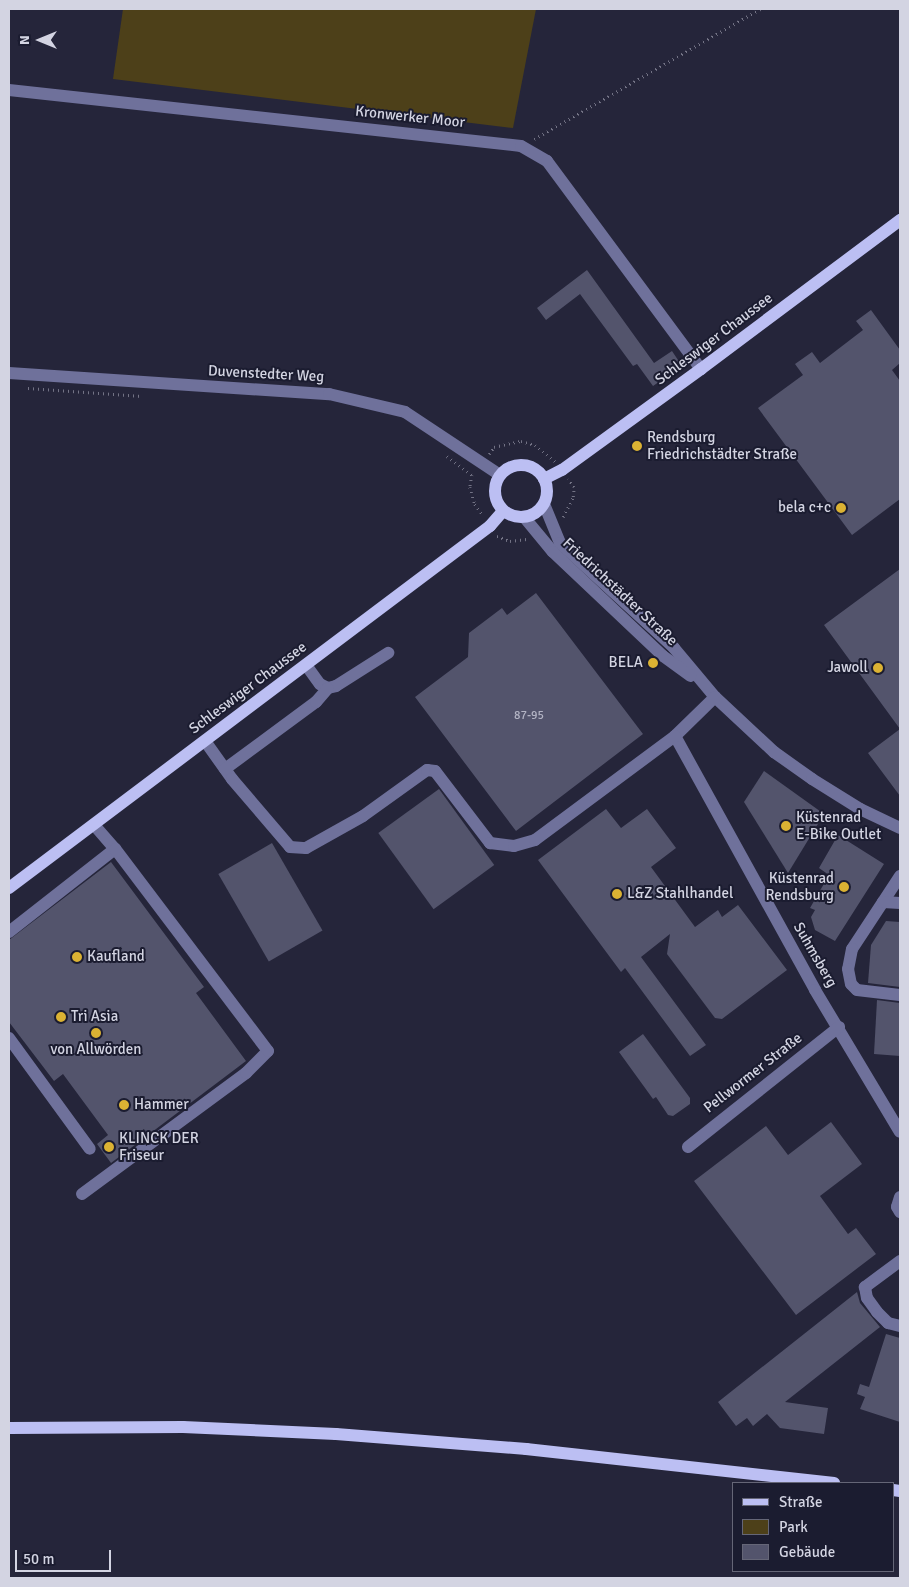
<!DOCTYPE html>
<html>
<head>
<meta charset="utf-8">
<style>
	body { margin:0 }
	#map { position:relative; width:909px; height:1587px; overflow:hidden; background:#25253a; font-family:Signika,sans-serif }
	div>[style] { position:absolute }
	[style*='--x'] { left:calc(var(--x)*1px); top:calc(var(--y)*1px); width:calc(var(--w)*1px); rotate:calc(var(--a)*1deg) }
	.green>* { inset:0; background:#4d4019 }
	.building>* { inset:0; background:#53546c; transform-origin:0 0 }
	.path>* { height:2.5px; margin-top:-1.25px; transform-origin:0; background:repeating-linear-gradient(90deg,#737385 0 1px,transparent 0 5px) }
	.minor>* { height:12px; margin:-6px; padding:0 6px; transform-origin:6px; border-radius:6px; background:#6f719b }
	.major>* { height:12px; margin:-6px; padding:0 6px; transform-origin:6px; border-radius:6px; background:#bcbff3 }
	.major>.ring { margin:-6px; padding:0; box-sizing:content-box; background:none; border:12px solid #bcbff3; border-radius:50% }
	.dots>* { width:14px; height:14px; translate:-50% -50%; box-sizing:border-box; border:2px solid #1b1c30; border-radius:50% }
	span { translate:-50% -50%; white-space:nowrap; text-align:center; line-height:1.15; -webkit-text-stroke:4px #1b1c30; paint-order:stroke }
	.number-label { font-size:12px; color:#b3b4c4 }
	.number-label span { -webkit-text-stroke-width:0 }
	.street-label { font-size:15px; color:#d3d4e2 }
	.poi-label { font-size:15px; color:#d3d4e2 }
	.left { translate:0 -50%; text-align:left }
	.right { translate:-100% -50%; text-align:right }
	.frame { position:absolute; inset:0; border:10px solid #d3d4e2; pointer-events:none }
	.legend { position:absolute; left:732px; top:1482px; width:162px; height:90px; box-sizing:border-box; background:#1b1c30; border:1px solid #656677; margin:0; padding:6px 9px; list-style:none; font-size:15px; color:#d3d4e2 }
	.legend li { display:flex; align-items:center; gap:10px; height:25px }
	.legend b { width:25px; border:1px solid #656677 }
	.north { position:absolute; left:15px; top:15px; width:50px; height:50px; -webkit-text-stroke:4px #1b1c30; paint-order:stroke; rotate:270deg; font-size:14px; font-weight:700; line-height:20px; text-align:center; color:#d3d4e2 }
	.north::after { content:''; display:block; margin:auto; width:18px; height:22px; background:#d3d4e2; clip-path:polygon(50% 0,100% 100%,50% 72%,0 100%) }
	.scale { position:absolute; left:15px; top:1550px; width:96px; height:22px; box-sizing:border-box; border:2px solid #d3d4e2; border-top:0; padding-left:6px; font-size:15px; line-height:18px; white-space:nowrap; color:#d3d4e2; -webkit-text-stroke:4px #1b1c30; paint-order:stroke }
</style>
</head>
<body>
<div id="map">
	<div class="green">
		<div style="clip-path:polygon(123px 9px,536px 9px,513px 128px,113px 79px)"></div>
	</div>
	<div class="building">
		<div style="clip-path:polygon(587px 270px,654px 363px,672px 351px,682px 366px,653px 386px,637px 364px,633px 366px,580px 294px,546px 320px,537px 308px)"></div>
		<div style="clip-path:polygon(871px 310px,900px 350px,900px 363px,892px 370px,900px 381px,900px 499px,852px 535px,758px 408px,803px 375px,795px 364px,812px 352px,820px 363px,863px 330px,856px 321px)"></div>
		<div style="clip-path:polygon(900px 569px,900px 796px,868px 753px,900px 729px,824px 625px)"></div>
		<div style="clip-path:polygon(536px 593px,643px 734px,516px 831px,415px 697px,468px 657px,469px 633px,502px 608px,507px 615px)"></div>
		<div style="clip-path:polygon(764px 771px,824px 814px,788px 873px,744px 802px)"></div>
		<div style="left:439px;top:789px;width:94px;height:75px;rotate:54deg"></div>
		<div style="clip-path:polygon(606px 809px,621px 828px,647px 809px,676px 848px,651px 867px,695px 927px,718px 910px,722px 917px,738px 905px,787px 970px,722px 1019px,715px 1018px,667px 954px,670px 934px,641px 957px,706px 1045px,690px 1056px,625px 968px,621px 972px,538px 860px)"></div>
		<div style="clip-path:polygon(838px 835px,884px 864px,835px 941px,815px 930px,811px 917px,815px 910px,810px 908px,829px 875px,819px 868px)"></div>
		<div style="left:272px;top:843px;width:101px;height:62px;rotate:60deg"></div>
		<div style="clip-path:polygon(111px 862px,204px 987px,196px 993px,246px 1061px,111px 1163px,97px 1144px,108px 1135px,63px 1074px,54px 1081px,9px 1022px,9px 940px)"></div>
		<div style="clip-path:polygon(886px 921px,900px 922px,900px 987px,868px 983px,871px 945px)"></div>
		<div style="clip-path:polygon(877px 1000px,900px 1003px,900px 1056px,874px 1054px)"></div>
		<div style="clip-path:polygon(643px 1034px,690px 1098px,690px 1104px,673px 1116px,668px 1115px,656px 1097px,653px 1099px,619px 1052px)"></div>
		<div style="clip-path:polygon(831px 1122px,862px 1164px,820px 1196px,848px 1234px,856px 1228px,876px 1254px,796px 1315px,694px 1181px,766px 1126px,788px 1155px)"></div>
		<div style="clip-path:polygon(857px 1292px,860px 1303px,880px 1327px,785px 1402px,828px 1408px,824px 1434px,780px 1428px,767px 1414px,753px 1426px,747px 1418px,736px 1426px,718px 1402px)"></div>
		<div style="clip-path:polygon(886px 1334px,900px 1338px,900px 1422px,860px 1409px,865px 1397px,857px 1394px,860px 1384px,869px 1387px)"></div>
	</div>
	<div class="path">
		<div style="--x:534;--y:139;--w:261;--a:-29.9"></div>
		<div style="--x:28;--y:388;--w:114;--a:4"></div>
		<div style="--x:489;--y:454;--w:9;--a:-54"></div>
		<div style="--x:494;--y:447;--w:28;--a:-13"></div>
		<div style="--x:521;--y:441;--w:15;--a:16"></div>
		<div style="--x:535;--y:445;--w:26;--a:39"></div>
		<div style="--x:447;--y:456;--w:31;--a:37"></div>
		<div style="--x:472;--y:475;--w:12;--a:99"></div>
		<div style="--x:470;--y:487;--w:18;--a:74"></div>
		<div style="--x:475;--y:504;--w:14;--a:54"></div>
		<div style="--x:563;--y:517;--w:22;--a:-63"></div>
		<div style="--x:573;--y:497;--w:10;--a:-84"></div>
		<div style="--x:574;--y:487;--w:10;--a:-127"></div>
		<div style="--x:497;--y:536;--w:14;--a:21"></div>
		<div style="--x:510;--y:541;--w:17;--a:-7"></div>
	</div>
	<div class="minor">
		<div style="--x:9;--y:90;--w:515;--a:6.24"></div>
		<div style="--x:521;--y:146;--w:30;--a:30"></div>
		<div style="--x:547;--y:161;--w:259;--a:53.5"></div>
		<div style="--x:9;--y:373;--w:321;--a:3.8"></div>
		<div style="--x:329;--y:394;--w:78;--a:13.3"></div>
		<div style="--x:405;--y:412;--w:114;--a:33.6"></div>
		<div style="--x:544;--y:504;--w:42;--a:67.7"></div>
		<div style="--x:560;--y:543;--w:155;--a:42.6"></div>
		<div style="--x:674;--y:648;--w:64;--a:50.1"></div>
		<div style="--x:715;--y:697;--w:81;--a:43"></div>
		<div style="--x:774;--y:752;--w:47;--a:35.4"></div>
		<div style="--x:812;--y:779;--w:57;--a:32"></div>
		<div style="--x:860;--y:809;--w:44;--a:25.4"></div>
		<div style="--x:524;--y:517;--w:45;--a:50.4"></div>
		<div style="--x:553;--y:552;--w:151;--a:43.4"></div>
		<div style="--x:663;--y:656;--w:34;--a:36"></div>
		<div style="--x:306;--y:665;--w:24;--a:54"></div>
		<div style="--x:320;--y:684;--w:9;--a:27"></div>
		<div style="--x:328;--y:688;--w:8;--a:-14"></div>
		<div style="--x:336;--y:686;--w:62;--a:-32.4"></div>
		<div style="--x:715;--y:697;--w:56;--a:135.7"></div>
		<div style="--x:675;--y:736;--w:290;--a:61.1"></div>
		<div style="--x:815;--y:990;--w:165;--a:59.1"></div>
		<div style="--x:205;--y:741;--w:47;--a:54.6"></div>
		<div style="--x:232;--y:779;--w:89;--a:49.5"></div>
		<div style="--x:290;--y:847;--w:16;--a:4"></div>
		<div style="--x:306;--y:848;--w:65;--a:-29.3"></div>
		<div style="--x:363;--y:816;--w:79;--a:-35.7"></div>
		<div style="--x:427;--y:770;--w:8;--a:7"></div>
		<div style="--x:435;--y:771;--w:91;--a:52.6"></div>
		<div style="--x:490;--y:843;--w:24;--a:7"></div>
		<div style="--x:514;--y:846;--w:22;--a:-16"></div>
		<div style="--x:535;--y:840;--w:174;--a:-36.6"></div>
		<div style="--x:225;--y:769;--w:113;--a:-36.4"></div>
		<div style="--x:316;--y:702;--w:18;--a:-49"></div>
		<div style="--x:900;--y:876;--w:87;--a:123.3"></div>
		<div style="--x:852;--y:949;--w:20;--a:101"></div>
		<div style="--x:848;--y:969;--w:15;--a:79"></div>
		<div style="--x:851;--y:984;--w:8;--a:45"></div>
		<div style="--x:857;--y:990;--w:43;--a:6.6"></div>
		<div style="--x:883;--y:902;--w:17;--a:3"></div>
		<div style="--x:9;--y:932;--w:135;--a:-38.1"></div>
		<div style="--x:115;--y:849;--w:32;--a:-131"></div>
		<div style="--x:9;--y:1038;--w:137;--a:53.9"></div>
		<div style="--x:688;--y:1147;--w:193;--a:-38.5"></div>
		<div style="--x:82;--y:1194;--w:204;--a:-36.4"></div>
		<div style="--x:246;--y:1073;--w:31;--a:-45"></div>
		<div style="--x:268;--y:1051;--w:253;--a:-127.1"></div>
		<div style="--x:900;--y:1197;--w:10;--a:107"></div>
		<div style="--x:897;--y:1207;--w:6;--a:59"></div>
		<div style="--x:900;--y:1261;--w:44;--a:143.4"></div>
		<div style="--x:865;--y:1287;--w:11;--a:80"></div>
		<div style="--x:867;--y:1298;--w:17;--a:54"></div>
		<div style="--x:877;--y:1312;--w:16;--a:45"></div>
		<div style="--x:888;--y:1323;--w:12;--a:14"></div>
	</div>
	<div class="major">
		<div class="ring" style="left:495px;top:465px;width:40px;height:40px"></div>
		<div style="--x:544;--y:479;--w:20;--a:-27"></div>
		<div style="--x:562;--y:470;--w:172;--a:-36"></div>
		<div style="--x:701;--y:369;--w:249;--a:-36.8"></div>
		<div style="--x:9;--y:888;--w:602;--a:-36.97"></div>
		<div style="--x:490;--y:526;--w:20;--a:-49"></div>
		<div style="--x:9;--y:1428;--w:174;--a:-0.3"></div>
		<div style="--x:183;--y:1427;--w:153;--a:2.6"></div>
		<div style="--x:336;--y:1434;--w:191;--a:4.5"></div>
		<div style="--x:526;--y:1449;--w:310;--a:6.3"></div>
		<div style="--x:893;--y:1490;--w:7;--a:8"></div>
	</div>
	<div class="dots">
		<div style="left:637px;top:446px;background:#dbb233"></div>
		<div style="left:841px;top:508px;background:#dbb233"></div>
		<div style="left:653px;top:663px;background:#dbb233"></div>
		<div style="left:878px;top:668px;background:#dbb233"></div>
		<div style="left:786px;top:826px;background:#dbb233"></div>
		<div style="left:844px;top:887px;background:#dbb233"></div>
		<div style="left:617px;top:894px;background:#dbb233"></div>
		<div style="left:77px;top:957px;background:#dbb233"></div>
		<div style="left:61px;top:1017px;background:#dbb233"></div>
		<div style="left:96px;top:1033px;background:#dbb233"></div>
		<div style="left:124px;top:1105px;background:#dbb233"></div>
		<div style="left:109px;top:1147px;background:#dbb233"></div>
	</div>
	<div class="number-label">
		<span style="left:529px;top:716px">87-95</span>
	</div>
	<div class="street-label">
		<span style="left:410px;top:117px;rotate:6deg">Kronwerker Moor</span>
		<span style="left:714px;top:339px;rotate:-37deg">Schleswiger Chaussee</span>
		<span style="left:266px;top:374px;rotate:3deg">Duvenstedter Weg</span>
		<span style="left:620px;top:592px;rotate:43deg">Friedrichstädter Straße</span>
		<span style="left:248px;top:688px;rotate:-37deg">Schleswiger Chaussee</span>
		<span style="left:815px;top:955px;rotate:60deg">Suhmsberg</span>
		<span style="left:753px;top:1073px;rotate:-38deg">Pellwormer Straße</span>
	</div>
	<div class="poi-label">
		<span class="left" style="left:647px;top:446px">Rendsburg<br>Friedrichstädter Straße</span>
		<span class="right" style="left:831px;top:508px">bela c+c</span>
		<span class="right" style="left:643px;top:663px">BELA</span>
		<span class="right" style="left:868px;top:668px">Jawoll</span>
		<span class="left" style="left:796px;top:826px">Küstenrad<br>E-Bike Outlet</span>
		<span class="right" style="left:834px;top:887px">Küstenrad<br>Rendsburg</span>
		<span class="left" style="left:627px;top:894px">L&amp;Z Stahlhandel</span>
		<span class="left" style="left:87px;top:957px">Kaufland</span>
		<span class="left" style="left:71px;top:1017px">Tri Asia</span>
		<span style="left:96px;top:1050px">von Allwörden</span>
		<span class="left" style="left:134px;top:1105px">Hammer</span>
		<span class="left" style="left:119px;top:1147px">KLINCK DER<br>Friseur</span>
	</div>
	<div class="frame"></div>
	<ul class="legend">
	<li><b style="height:6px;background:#bcbff3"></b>Straße</li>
	<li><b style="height:14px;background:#4d4019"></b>Park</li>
	<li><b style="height:14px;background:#53546c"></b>Gebäude</li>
	</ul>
	<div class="north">N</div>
	<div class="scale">50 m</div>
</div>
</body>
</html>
